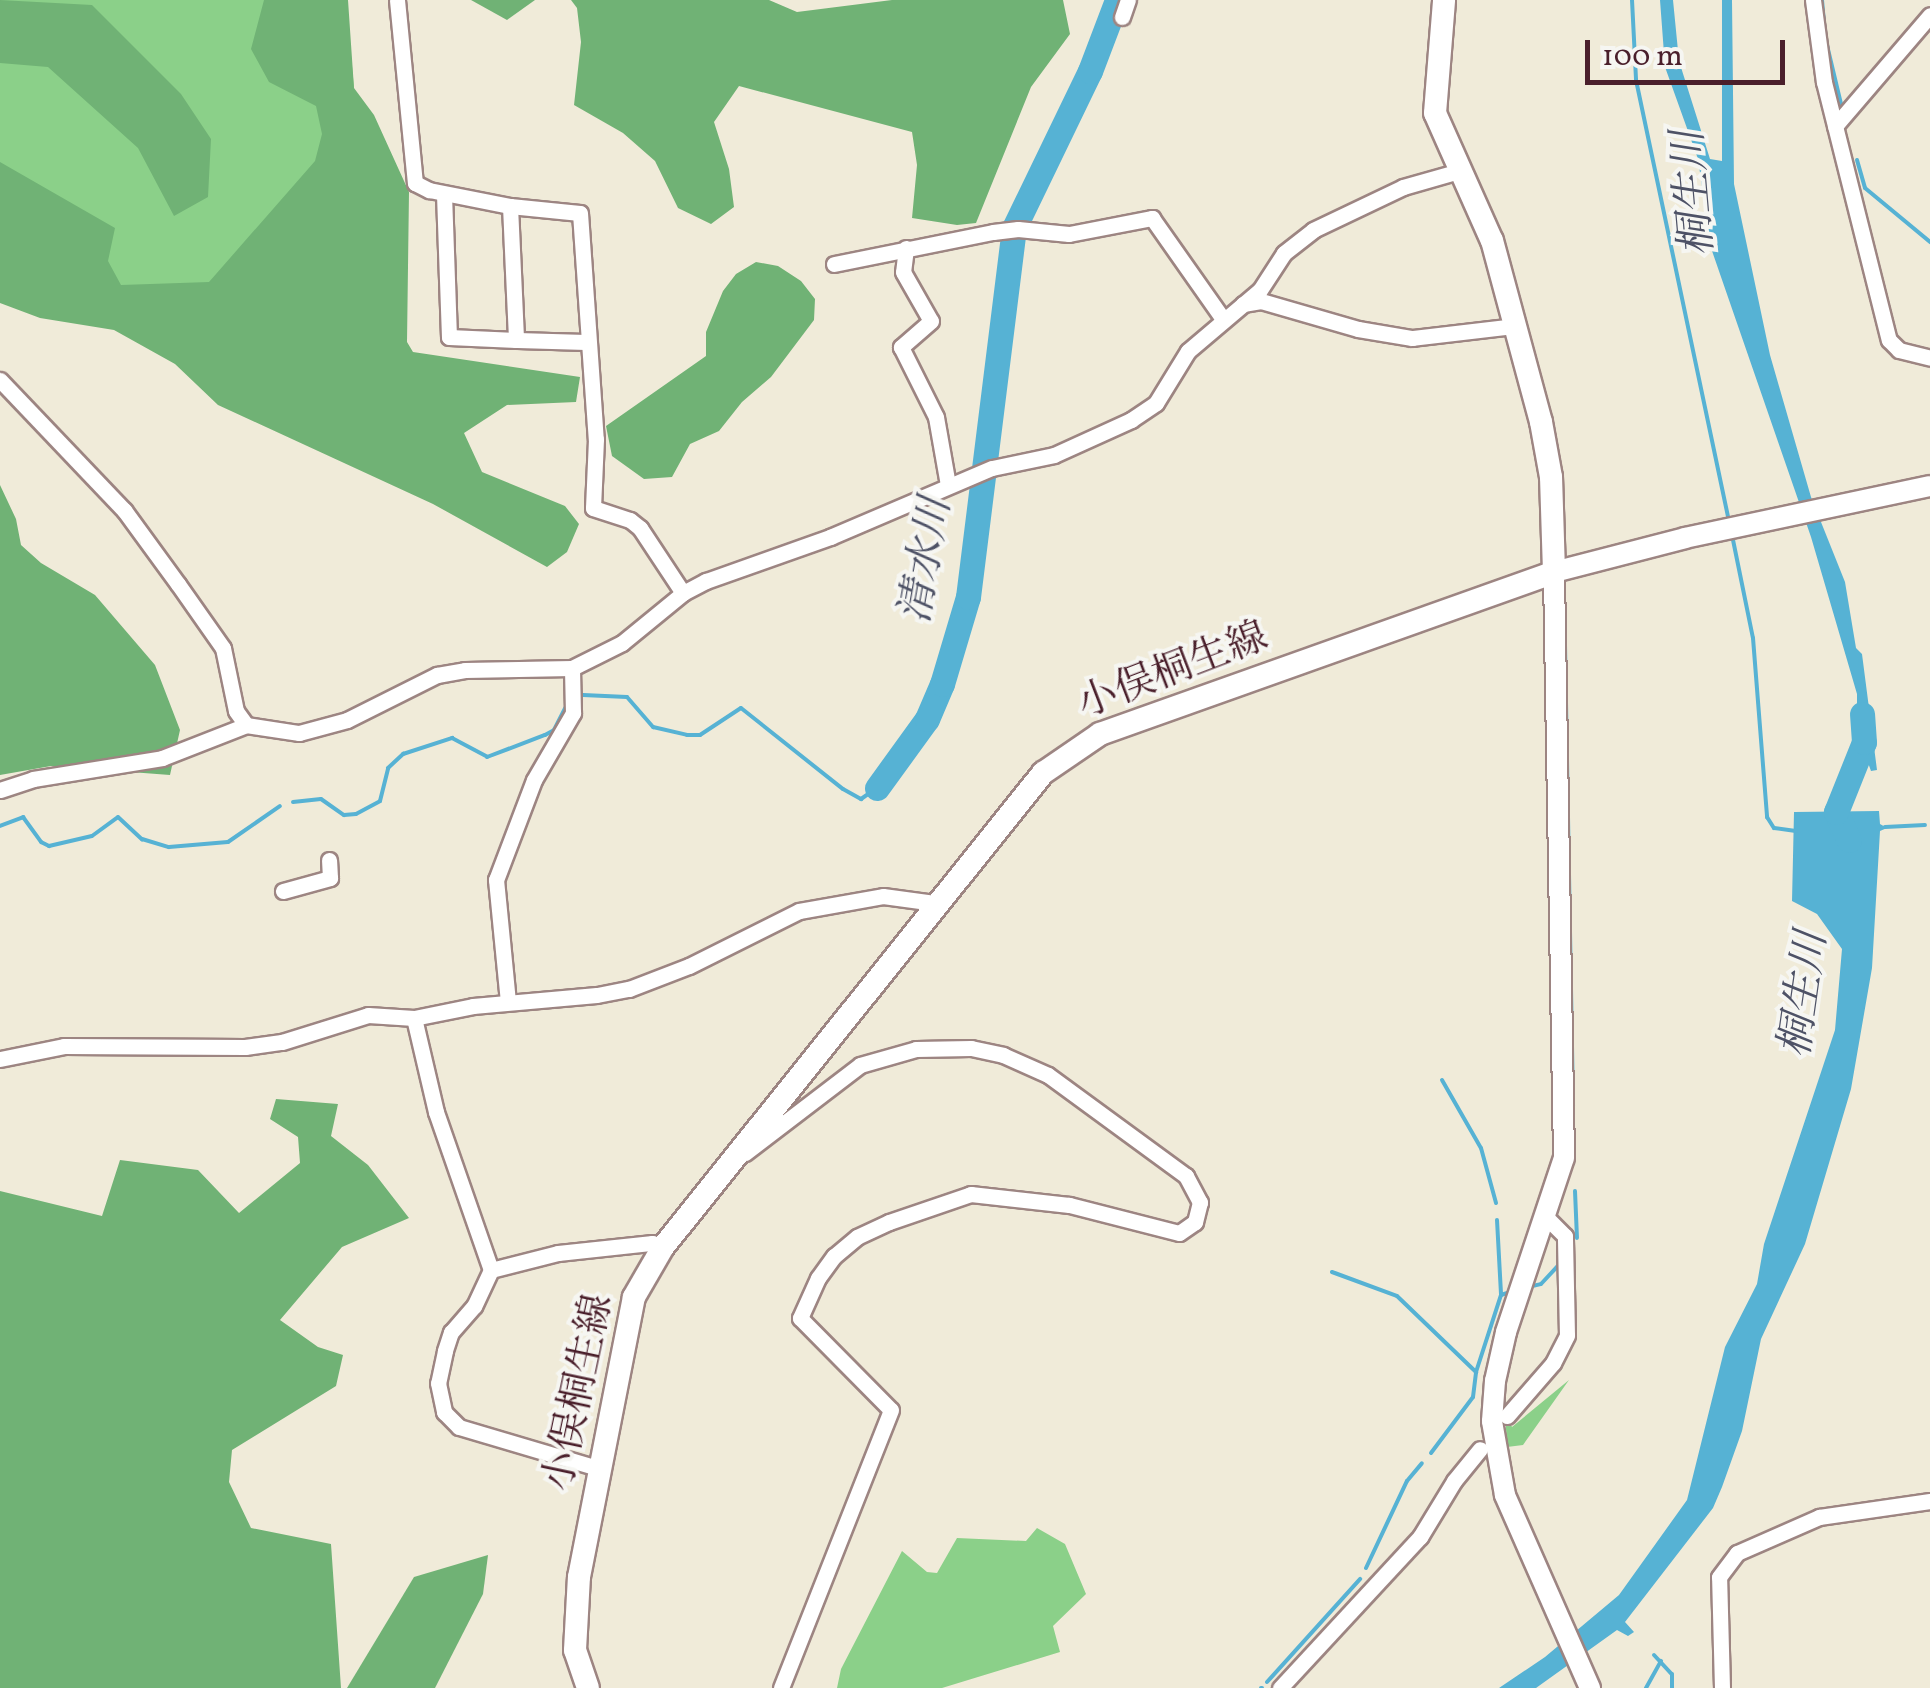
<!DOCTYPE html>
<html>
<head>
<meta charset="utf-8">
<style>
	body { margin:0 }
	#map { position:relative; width:1930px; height:1688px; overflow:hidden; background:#f0ebd9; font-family:Vollkorn,"Noto Serif JP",serif }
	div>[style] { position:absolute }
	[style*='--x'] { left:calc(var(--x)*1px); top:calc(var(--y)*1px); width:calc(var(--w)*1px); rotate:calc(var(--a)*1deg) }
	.green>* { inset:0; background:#8bd089 }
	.forest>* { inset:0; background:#70b275 }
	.water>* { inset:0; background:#56b2d4 }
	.stream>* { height:4px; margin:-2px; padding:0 2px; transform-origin:2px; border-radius:2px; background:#56b2d4 }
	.river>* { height:25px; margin:-12.5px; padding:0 12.5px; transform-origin:12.5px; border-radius:12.5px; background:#56b2d4 }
	.roads { filter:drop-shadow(2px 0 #9d8582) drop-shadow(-2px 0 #9d8582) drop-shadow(0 2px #9d8582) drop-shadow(0 -2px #9d8582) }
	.minor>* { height:15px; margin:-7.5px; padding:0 7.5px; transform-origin:7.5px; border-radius:7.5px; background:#fff }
	.tertiary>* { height:20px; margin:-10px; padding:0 10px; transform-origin:10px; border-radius:10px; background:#fff }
	.secondary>* { height:22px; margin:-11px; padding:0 11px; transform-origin:11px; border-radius:11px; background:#fff }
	span { translate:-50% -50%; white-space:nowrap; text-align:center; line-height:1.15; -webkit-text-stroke:8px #f6f6f2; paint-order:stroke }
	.street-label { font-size:40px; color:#4a1f2b }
	.water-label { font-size:42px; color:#4e5266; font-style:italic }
	.scale { position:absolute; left:1585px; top:40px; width:200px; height:45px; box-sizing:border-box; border:5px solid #4a1f2b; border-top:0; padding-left:12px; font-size:30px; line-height:35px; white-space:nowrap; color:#4a1f2b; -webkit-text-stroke:8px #f6f6f2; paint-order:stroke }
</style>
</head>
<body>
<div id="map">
	<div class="green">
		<div style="clip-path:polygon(0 0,346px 0,354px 88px,281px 330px,0 298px)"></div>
		<div style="clip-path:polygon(1569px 1380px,1523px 1445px,1507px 1447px,1505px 1411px,1512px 1427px)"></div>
		<div style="clip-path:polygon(1037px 1528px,1065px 1544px,1086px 1594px,1053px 1626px,1060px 1652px,942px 1688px,837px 1688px,841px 1669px,902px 1551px,927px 1572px,937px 1573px,957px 1538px,1026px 1541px)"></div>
	</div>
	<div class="forest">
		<div style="clip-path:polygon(0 0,92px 5px,181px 94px,211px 139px,208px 197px,174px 216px,138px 148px,48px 67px,0 63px)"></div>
		<div style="clip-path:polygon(264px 0,348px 0,354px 88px,374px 115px,409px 192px,407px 342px,413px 352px,580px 377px,576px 402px,507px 405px,464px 433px,482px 472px,565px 506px,579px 524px,567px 552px,547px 567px,433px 504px,218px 405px,175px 364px,114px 330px,40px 318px,0 303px,0 162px,115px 228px,108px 261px,121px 285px,209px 282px,315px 161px,322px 134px,316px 106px,269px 82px,251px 49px)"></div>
		<div style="clip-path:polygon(471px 0,535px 0,507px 20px)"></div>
		<div style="clip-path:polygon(571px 0,769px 0,797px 12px,892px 0,1063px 0,1070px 34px,1031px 87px,976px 223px,957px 225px,912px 218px,917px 165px,912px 132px,739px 86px,714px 122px,729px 169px,734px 207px,711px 224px,678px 208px,655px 161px,623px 133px,574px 105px,581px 42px,577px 8px)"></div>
		<div style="clip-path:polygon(756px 262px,778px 266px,801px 281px,815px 299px,814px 320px,771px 377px,742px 402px,719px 431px,690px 444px,672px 477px,644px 479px,612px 456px,606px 426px,706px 356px,706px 332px,723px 291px,736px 274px)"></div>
		<div style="clip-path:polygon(0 485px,16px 519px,21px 545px,41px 563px,95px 595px,155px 665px,180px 730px,170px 775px,51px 766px,0 775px)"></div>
		<div style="clip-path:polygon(276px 1099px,338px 1104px,331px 1136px,368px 1165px,409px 1218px,342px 1247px,280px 1320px,318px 1347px,343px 1355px,336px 1386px,232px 1450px,229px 1482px,251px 1528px,331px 1544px,341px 1688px,0 1688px,0 1191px,102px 1216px,120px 1160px,198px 1170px,239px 1213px,300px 1163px,298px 1137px,270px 1119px)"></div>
		<div style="clip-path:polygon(488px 1555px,483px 1594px,435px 1688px,347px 1688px,414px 1577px)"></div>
	</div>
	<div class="water">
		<div style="clip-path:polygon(1660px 0,1673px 0,1679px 61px,1710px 159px,1722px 161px,1722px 0,1732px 0,1734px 184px,1770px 355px,1811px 497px,1845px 582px,1856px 648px,1862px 654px,1877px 770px,1871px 771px,1857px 732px,1857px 694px,1811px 537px,1711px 248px,1698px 159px,1665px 67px)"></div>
		<div style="clip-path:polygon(1879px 811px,1880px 824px,1887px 828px,1880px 831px,1872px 968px,1851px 1089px,1805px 1244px,1761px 1339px,1742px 1431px,1722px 1487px,1713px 1508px,1625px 1622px,1634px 1632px,1628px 1636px,1617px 1630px,1536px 1688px,1499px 1688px,1545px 1657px,1619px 1595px,1687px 1500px,1725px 1347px,1757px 1284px,1764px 1244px,1835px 1030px,1842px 949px,1817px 914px,1792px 901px,1794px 812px)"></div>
	</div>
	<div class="stream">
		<div style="--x:1632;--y:0;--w:80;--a:87.1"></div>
		<div style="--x:1636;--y:80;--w:451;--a:78.1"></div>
		<div style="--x:1822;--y:0;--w:32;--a:85"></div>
		<div style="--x:1826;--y:41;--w:65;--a:76.6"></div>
		<div style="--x:1857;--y:160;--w:29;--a:74"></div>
		<div style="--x:1865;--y:188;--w:85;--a:39.7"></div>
		<div style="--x:1732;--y:535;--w:105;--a:78.5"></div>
		<div style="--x:1753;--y:638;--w:180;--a:85.5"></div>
		<div style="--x:1767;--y:817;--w:13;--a:58"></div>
		<div style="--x:1774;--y:828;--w:22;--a:8"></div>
		<div style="--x:1565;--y:609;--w:17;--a:90"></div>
		<div style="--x:1565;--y:645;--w:461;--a:89"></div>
		<div style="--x:583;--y:695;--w:44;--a:2.6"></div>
		<div style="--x:627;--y:697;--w:40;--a:49"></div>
		<div style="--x:653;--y:727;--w:35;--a:13"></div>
		<div style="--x:687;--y:735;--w:13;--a:0"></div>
		<div style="--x:700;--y:735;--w:49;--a:-33.4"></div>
		<div style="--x:741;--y:708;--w:130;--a:38.5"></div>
		<div style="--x:843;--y:789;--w:21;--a:29"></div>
		<div style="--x:861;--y:799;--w:19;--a:-35"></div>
		<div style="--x:293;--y:802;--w:28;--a:-6"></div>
		<div style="--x:321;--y:799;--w:28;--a:35"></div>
		<div style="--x:344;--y:815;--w:12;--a:-5"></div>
		<div style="--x:356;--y:814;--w:27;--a:-28"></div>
		<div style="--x:380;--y:801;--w:34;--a:-76"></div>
		<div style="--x:388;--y:768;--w:21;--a:-43"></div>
		<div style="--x:403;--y:754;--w:52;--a:-18.1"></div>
		<div style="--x:452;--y:738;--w:40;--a:28"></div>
		<div style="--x:487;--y:757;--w:62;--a:-20.8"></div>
		<div style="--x:545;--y:735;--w:10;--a:-29"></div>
		<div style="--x:554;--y:730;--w:25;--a:-63"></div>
		<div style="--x:0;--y:826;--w:25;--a:-21"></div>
		<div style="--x:23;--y:817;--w:31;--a:54"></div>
		<div style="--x:41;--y:842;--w:9;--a:27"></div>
		<div style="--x:49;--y:846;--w:44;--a:-13.1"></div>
		<div style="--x:92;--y:836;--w:32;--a:-36"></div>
		<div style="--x:118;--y:817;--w:33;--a:43"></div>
		<div style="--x:142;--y:839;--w:28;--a:17"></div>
		<div style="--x:169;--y:847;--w:59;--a:-4.8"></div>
		<div style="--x:228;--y:842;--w:63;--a:-34.7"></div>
		<div style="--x:1885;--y:827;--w:40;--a:-2.9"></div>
		<div style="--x:1442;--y:1080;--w:78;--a:60.2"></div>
		<div style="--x:1481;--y:1148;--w:57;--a:74.7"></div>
		<div style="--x:1575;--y:1191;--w:47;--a:87.6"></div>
		<div style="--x:1497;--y:1220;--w:75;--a:86.9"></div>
		<div style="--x:1332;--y:1272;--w:69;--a:20.3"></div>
		<div style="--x:1397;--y:1296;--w:110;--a:43.9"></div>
		<div style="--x:1528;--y:1287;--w:13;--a:-13"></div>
		<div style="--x:1541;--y:1284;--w:26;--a:-47"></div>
		<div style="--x:1431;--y:1453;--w:70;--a:-53.1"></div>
		<div style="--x:1473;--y:1397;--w:25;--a:-83"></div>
		<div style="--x:1476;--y:1372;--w:81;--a:-72"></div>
		<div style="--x:1501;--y:1295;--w:9;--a:-18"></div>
		<div style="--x:1366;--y:1568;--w:96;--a:-64.8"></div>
		<div style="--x:1407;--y:1481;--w:23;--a:-50"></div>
		<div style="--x:1654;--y:1655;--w:26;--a:47"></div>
		<div style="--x:1672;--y:1674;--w:14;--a:90"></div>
		<div style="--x:1267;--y:1682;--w:139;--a:-47.9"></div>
		<div style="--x:1261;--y:1688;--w:1;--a:0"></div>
		<div style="--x:1646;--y:1688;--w:31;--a:-61"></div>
	</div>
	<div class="river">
		<div style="--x:877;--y:788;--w:85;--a:-54.1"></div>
		<div style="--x:927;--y:719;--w:38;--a:-67"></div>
		<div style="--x:942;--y:684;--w:91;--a:-73.4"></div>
		<div style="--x:968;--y:597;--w:372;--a:-82.9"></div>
		<div style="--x:1014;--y:228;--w:174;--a:-64.2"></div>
		<div style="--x:1090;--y:71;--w:76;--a:-69.2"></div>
		<div style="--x:1849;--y:840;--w:31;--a:-115"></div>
		<div style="--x:1836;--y:812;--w:75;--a:-68.2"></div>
		<div style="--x:1864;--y:742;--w:28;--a:-94"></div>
	</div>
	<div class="roads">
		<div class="minor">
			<div style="--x:397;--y:0;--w:184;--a:84.4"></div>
			<div style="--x:415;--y:183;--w:16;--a:27"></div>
			<div style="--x:429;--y:190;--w:83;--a:11.2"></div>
			<div style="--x:510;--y:206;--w:70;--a:5.7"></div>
			<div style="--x:580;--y:213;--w:227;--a:86"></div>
			<div style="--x:596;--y:439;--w:69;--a:92.5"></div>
			<div style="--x:593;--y:508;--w:39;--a:18"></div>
			<div style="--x:630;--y:520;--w:13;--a:39"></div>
			<div style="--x:640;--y:528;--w:78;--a:56.5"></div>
			<div style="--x:1813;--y:0;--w:83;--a:82.4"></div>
			<div style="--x:1824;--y:82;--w:266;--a:75.9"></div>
			<div style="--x:1889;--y:340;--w:14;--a:45"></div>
			<div style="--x:1899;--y:350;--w:32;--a:14"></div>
			<div style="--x:1122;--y:17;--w:18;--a:-71"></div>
			<div style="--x:1835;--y:126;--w:146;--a:-49.4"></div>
			<div style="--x:444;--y:194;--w:143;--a:88"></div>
			<div style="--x:449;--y:337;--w:67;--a:2.6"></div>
			<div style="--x:510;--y:206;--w:134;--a:87.4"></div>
			<div style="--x:516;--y:340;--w:71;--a:1.6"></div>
			<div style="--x:906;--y:248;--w:24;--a:97"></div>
			<div style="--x:903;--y:272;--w:56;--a:60.3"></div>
			<div style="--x:931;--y:321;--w:40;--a:139"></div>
			<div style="--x:901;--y:347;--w:78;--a:63.4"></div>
			<div style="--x:936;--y:417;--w:69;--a:80"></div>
			<div style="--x:834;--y:264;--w:162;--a:-11.4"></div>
			<div style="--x:993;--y:232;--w:25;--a:-7"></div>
			<div style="--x:1018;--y:229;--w:51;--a:5.6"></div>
			<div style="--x:1069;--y:234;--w:85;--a:-10.9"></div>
			<div style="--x:1152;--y:218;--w:123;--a:54.9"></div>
			<div style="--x:1243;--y:304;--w:18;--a:-9"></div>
			<div style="--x:1261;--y:301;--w:101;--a:16.1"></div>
			<div style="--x:1358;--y:329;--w:55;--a:9.5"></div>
			<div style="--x:1412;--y:338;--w:103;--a:-6.7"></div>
			<div style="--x:0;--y:380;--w:180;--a:46.4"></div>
			<div style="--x:124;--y:510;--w:92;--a:53.9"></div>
			<div style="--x:178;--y:584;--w:78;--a:54.9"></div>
			<div style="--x:223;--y:648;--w:64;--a:78.3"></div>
			<div style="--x:236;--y:711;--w:17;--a:54"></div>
			<div style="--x:0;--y:790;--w:35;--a:-18"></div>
			<div style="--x:33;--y:779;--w:131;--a:-9.2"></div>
			<div style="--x:162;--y:758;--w:90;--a:-21.4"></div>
			<div style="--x:246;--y:725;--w:54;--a:8.6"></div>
			<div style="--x:299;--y:733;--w:50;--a:-15.2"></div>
			<div style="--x:347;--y:720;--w:101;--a:-26.6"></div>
			<div style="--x:437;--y:675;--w:28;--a:-10"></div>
			<div style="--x:465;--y:670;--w:107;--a:-1.1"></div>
			<div style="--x:572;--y:668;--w:56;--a:-26.6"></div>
			<div style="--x:622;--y:643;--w:79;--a:-39.3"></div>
			<div style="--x:683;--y:593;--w:26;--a:-28"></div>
			<div style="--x:706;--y:581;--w:132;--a:-19.5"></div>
			<div style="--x:830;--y:537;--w:176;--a:-23.1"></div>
			<div style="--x:992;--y:468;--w:63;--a:-11.8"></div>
			<div style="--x:1054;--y:455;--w:85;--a:-24.4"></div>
			<div style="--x:1131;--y:420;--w:30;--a:-34"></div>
			<div style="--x:1156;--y:403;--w:61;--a:-58.4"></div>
			<div style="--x:1188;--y:351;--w:94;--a:-40.3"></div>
			<div style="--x:1260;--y:290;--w:44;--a:-57"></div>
			<div style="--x:1284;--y:253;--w:37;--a:-38"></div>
			<div style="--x:1313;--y:230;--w:100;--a:-25.5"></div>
			<div style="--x:1403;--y:187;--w:58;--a:-15.9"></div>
			<div style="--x:283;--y:891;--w:49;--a:-15.5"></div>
			<div style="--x:330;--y:878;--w:18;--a:-93"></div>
			<div style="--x:508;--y:1002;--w:123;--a:-95.6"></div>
			<div style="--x:496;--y:880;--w:107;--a:-69.2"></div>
			<div style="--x:534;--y:780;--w:78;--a:-59.8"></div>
			<div style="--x:573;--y:713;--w:45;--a:-91.3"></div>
			<div style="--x:414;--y:1018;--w:97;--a:76.8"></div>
			<div style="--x:436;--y:1112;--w:167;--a:70.8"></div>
			<div style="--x:491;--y:1270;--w:40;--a:115"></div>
			<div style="--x:474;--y:1306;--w:35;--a:131"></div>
			<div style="--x:451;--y:1332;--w:20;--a:108"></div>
			<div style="--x:445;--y:1351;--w:33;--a:102"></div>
			<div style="--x:438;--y:1383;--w:30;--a:78"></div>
			<div style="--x:444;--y:1412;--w:21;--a:45"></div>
			<div style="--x:459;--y:1427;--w:148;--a:16.5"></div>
			<div style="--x:0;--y:1059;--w:65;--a:-11.5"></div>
			<div style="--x:64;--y:1046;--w:181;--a:0.3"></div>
			<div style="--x:245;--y:1047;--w:37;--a:-8"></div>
			<div style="--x:282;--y:1042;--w:90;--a:-17.4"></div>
			<div style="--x:368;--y:1015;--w:46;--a:3.7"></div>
			<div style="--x:414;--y:1018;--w:60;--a:-11.5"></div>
			<div style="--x:473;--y:1006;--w:124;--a:-5.1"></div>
			<div style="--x:597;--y:995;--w:33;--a:-11"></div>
			<div style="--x:629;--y:989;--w:64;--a:-21"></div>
			<div style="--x:689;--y:966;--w:123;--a:-26.6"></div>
			<div style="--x:799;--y:911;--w:85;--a:-10.1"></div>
			<div style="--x:883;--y:896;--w:52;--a:7.7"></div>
			<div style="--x:745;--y:1153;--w:145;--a:-37.4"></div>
			<div style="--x:860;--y:1065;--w:58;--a:-15.9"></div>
			<div style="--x:916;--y:1049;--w:55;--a:-1"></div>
			<div style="--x:971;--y:1048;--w:33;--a:12"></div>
			<div style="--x:1003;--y:1055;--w:49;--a:24"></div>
			<div style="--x:1048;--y:1075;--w:171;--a:36.2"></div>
			<div style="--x:1186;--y:1176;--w:30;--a:62"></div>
			<div style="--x:1200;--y:1202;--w:21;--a:104"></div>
			<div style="--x:1195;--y:1222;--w:19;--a:145"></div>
			<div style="--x:1179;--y:1233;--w:114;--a:-165.7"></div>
			<div style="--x:1069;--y:1205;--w:99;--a:-173.6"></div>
			<div style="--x:971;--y:1194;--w:87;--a:161.1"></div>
			<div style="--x:889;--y:1222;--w:35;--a:155"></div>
			<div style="--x:857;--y:1237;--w:30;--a:140"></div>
			<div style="--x:834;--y:1256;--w:27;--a:126"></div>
			<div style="--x:818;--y:1278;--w:44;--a:114.2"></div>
			<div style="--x:800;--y:1318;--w:129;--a:45.3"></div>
			<div style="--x:891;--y:1410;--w:299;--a:111.6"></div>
			<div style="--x:491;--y:1270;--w:69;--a:-14.2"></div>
			<div style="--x:558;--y:1253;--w:95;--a:-6.1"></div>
			<div style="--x:652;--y:1243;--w:12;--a:20"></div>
			<div style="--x:1507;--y:1416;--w:70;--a:-49"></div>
			<div style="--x:1553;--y:1363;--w:31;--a:-63"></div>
			<div style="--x:1567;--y:1335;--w:99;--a:-91.2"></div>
			<div style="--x:1565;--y:1236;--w:25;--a:-135"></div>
			<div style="--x:1280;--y:1688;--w:206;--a:-47.2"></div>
			<div style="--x:1420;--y:1537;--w:66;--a:-58.7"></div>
			<div style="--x:1454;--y:1481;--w:41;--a:-50.9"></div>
			<div style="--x:1722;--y:1688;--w:111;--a:-91.5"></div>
			<div style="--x:1719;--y:1577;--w:30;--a:-53"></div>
			<div style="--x:1737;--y:1553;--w:90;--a:-23.7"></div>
			<div style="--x:1819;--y:1517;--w:112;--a:-8.2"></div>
		</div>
		<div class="tertiary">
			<div style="--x:1590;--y:1688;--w:211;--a:-113.8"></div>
			<div style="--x:1505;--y:1495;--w:75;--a:-100"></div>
			<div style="--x:1492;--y:1421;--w:40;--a:-85.7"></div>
			<div style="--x:1495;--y:1381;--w:50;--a:-77.3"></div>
			<div style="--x:1506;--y:1332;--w:183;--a:-71.6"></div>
			<div style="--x:1564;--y:1158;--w:586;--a:-90.98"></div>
			<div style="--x:1554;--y:572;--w:135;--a:-14.5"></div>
			<div style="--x:1685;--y:538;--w:250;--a:-12"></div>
		</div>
		<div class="secondary">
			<div style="--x:588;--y:1688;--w:40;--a:-108.9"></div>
			<div style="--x:575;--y:1650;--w:73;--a:-86.9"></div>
			<div style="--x:579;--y:1577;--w:285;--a:-78.9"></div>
			<div style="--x:634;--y:1297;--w:58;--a:-59.9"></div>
			<div style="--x:663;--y:1247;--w:608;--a:-51.28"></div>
			<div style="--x:1043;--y:773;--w:69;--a:-34.4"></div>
			<div style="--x:1100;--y:734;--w:482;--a:-19.6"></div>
			<div style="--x:1554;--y:572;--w:95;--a:-91.8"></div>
			<div style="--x:1551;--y:477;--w:56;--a:-100.3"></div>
			<div style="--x:1541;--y:422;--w:188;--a:-105.1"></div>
			<div style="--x:1492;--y:241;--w:140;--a:-114"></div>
			<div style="--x:1435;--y:113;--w:113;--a:-85.4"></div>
		</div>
	</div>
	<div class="street-label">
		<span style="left:1173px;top:672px;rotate:-21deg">小俣桐生線</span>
		<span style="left:580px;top:1393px;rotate:-78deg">小俣桐生線</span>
	</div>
	<div class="water-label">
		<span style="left:1696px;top:193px;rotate:-95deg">桐生川</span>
		<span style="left:928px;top:561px;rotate:-80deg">清水川</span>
		<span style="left:1806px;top:995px;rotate:-82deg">桐生川</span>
	</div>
	<div class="scale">100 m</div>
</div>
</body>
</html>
